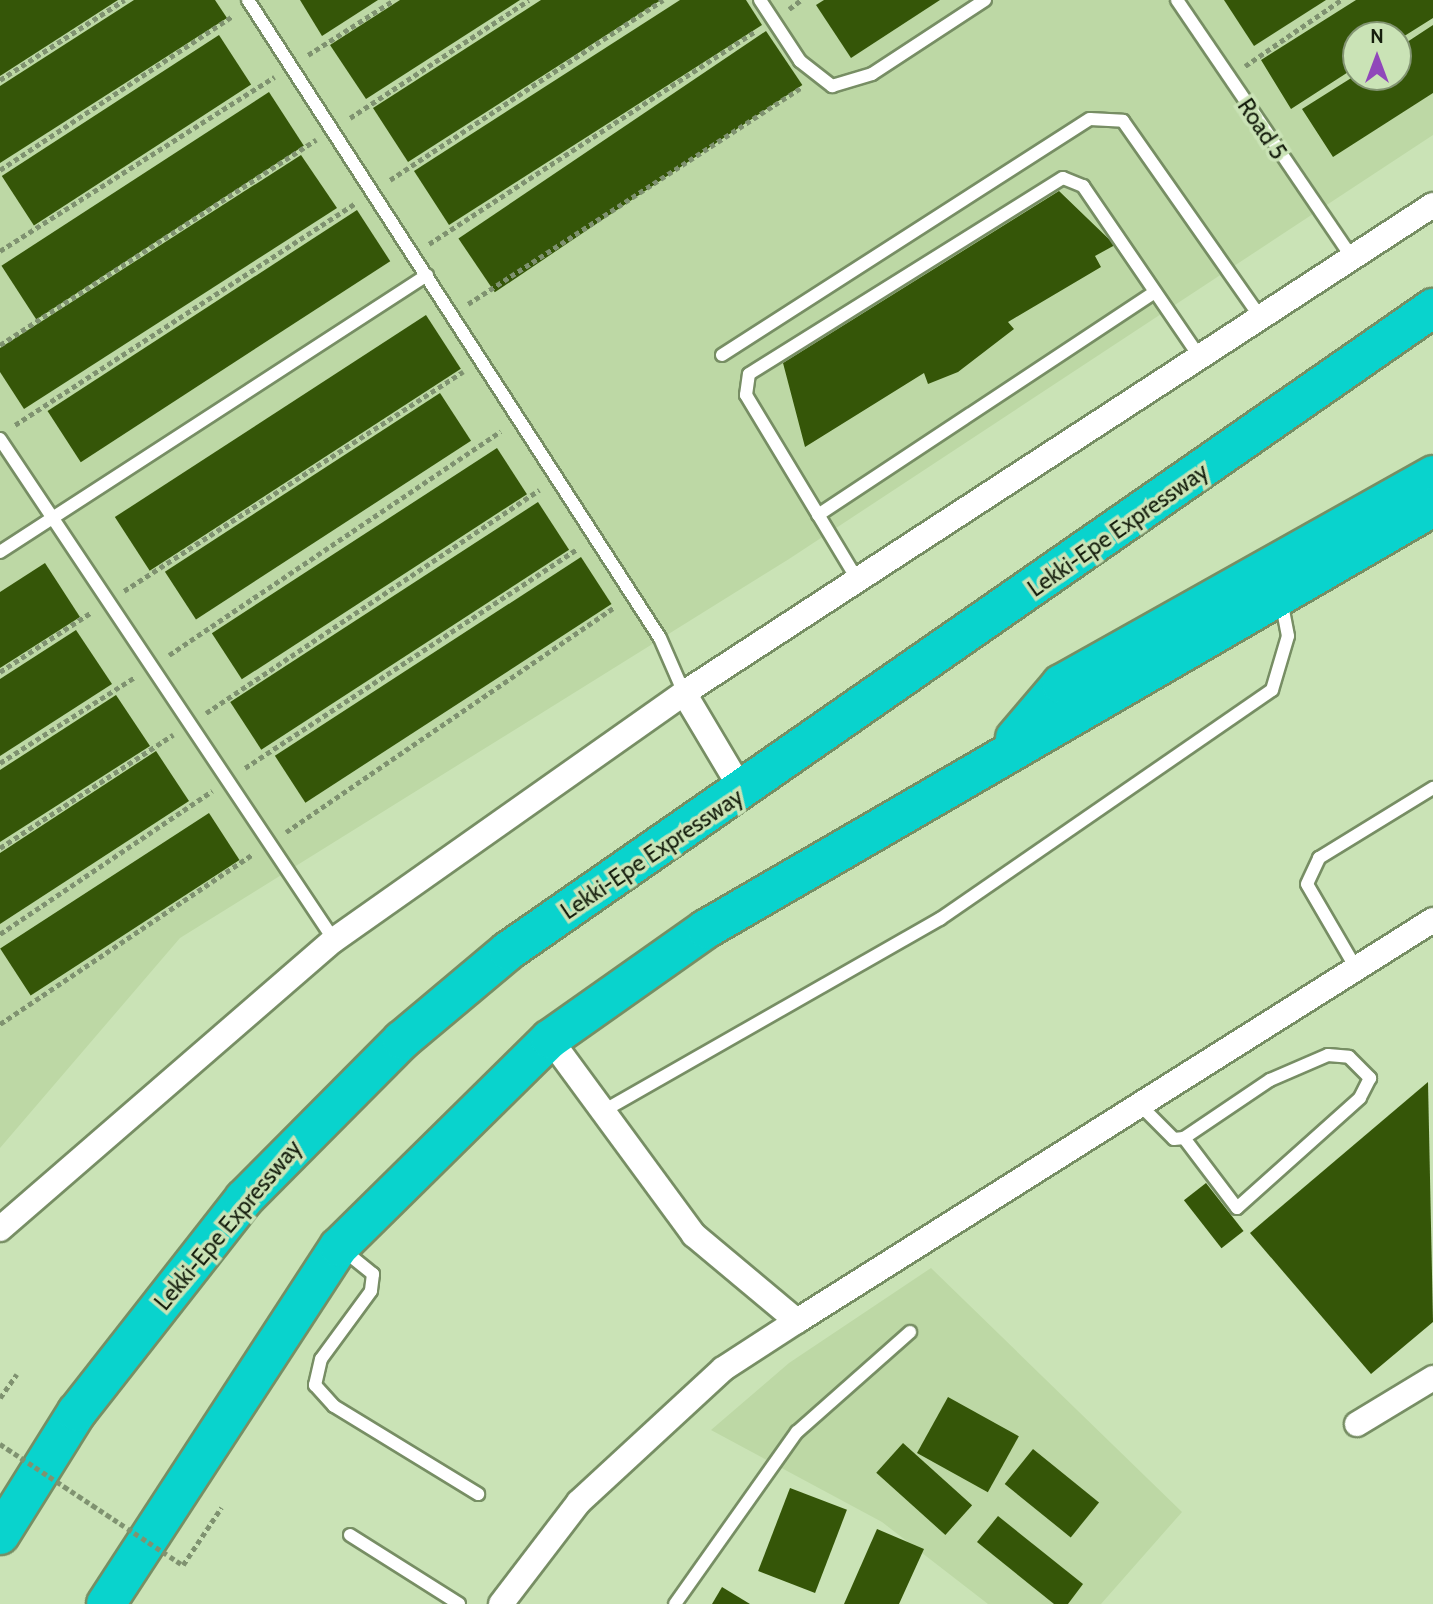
<!DOCTYPE html>
<html>
<head>
<meta charset="utf-8">
<style>
	body { margin:0 }
	#map { position:relative; width:1433px; height:1604px; overflow:hidden; background:#cae3b6; font-family:Cabin,sans-serif }
	div>[style] { position:absolute }
	[style*='--x'] { left:calc(var(--x)*1px); top:calc(var(--y)*1px); width:calc(var(--w)*1px); rotate:calc(var(--a)*1deg) }
	.built>* { inset:0; background:#bdd8a5 }
	.building>* { inset:0; background:#355608; transform-origin:0 0 }
	.path>* { height:4.5px; margin-top:-2.25px; transform-origin:0; background:repeating-linear-gradient(90deg,#7f9270 0 5px,transparent 0 8.5px) }
	.roads { filter:drop-shadow(2px 0 #778e64) drop-shadow(-2px 0 #778e64) drop-shadow(0 2px #778e64) drop-shadow(0 -2px #778e64) }
	.lane>* { height:12px; margin:-6px; padding:0 6px; transform-origin:6px; border-radius:6px; background:#fff }
	.street>* { height:24px; margin:-12px; padding:0 12px; transform-origin:12px; border-radius:12px; background:#fff }
	.highway>* { height:38px; margin:-19px; padding:0 19px; transform-origin:19px; border-radius:19px; background:#09d3cd }
	.path-bridge>* { height:4.5px; margin-top:-2.25px; transform-origin:0; background:repeating-linear-gradient(90deg,#7f9270 0 5px,transparent 0 8.5px) }
	span { translate:-50% -50%; white-space:nowrap; text-align:center; line-height:1.15; -webkit-text-stroke:7px #cae3b6; paint-order:stroke }
	.street-label { font-size:23px; color:#151e0d }
	.north { position:absolute; left:1342px; top:21px; width:70px; height:70px; box-sizing:border-box; background:#cae3b6; border:2px solid #829472; border-radius:50%; rotate:0deg; font-size:19px; font-weight:700; line-height:28px; text-align:center; color:#151e0d }
	.north::after { content:''; display:block; margin:auto; width:24px; height:32px; background:#9047ba; clip-path:polygon(50% 0,100% 100%,50% 72%,0 100%) }
</style>
</head>
<body>
<div id="map">
	<div class="built">
		<div style="clip-path:polygon(evenodd,0 0,1433px 0,1433px 135px,789px 559px,180px 938px,0 1148px,0 0,1356px 35px,1398px 35px,1398px 77px,1356px 77px,1356px 35px)"></div>
		<div style="clip-path:polygon(931px 1268px,1182px 1512px,1101px 1604px,988px 1604px,882px 1522px,711px 1430px,789px 1363px)"></div>
	</div>
	<div class="building">
		<div style="clip-path:polygon(0 0,118px 0,0 76px)"></div>
		<div style="clip-path:polygon(134px 0,215px 0,227px 18px,0 163px,0 86px)"></div>
		<div style="clip-path:polygon(300px 0,378px 0,322px 36px)"></div>
		<div style="clip-path:polygon(400px 0,520px 0,366px 99px,330px 45px)"></div>
		<div style="clip-path:polygon(541px 0,661px 0,408px 162px,373px 108px)"></div>
		<div style="clip-path:polygon(680px 0,746px 0,762px 25px,449px 225px,414px 171px)"></div>
		<div style="clip-path:polygon(824px 0,940px 0,851px 58px,816px 5px)"></div>
		<div style="clip-path:polygon(1224px 0,1326px 0,1254px 46px)"></div>
		<div style="clip-path:polygon(1356px 0,1433px 0,1433px 18px,1398px 40px,1398px 35px,1356px 35px,1356px 67px,1291px 109px,1261px 60px)"></div>
		<div style="clip-path:polygon(1433px 25px,1433px 93px,1333px 157px,1302px 109px,1356px 75px,1398px 77px,1398px 48px)"></div>
		<div style="left:766px;top:31px;width:65px;height:371px;rotate:56deg"></div>
		<div style="left:219px;top:35px;width:59px;height:259px;rotate:57deg"></div>
		<div style="left:269px;top:92px;width:64px;height:319px;rotate:57deg"></div>
		<div style="clip-path:polygon(301px 155px,337px 208px,24px 409px,0 372px,0 348px)"></div>
		<div style="clip-path:polygon(1059px 191px,1115px 245px,1095px 256px,1101px 267px,1008px 322px,1014px 329px,958px 372px,928px 384px,924px 373px,805px 447px,783px 363px)"></div>
		<div style="left:357px;top:210px;width:61px;height:369px;rotate:57deg"></div>
		<div style="left:426px;top:315px;width:64px;height:371px;rotate:57deg"></div>
		<div style="left:440px;top:393px;width:57px;height:328px;rotate:57deg"></div>
		<div style="left:497px;top:448px;width:55px;height:340px;rotate:57deg"></div>
		<div style="left:538px;top:502px;width:57px;height:367px;rotate:57deg"></div>
		<div style="left:581px;top:557px;width:56px;height:365px;rotate:57deg"></div>
		<div style="clip-path:polygon(45px 563px,80px 617px,0 668px,0 592px)"></div>
		<div style="clip-path:polygon(76px 630px,112px 684px,0 756px,0 679px)"></div>
		<div style="clip-path:polygon(116px 695px,150px 746px,0 842px,0 770px)"></div>
		<div style="clip-path:polygon(156px 751px,189px 801px,0 924px,0 853px)"></div>
		<div style="left:209px;top:813px;width:56px;height:249px;rotate:57deg"></div>
		<div style="clip-path:polygon(1428px 1082px,1433px 1322px,1371px 1374px,1250px 1233px)"></div>
		<div style="left:1206px;top:1183px;width:61px;height:28px;rotate:52deg"></div>
		<div style="left:948px;top:1397px;width:81px;height:64px;rotate:29deg"></div>
		<div style="left:903px;top:1443px;width:93px;height:40px;rotate:42deg"></div>
		<div style="left:1033px;top:1449px;width:85px;height:45px;rotate:39deg"></div>
		<div style="left:790px;top:1488px;width:61px;height:89px;rotate:21deg"></div>
		<div style="clip-path:polygon(998px 1516px,1083px 1584px,1068px 1604px,1054px 1604px,977px 1542px)"></div>
		<div style="clip-path:polygon(877px 1529px,924px 1549px,899px 1604px,844px 1604px)"></div>
		<div style="clip-path:polygon(722px 1587px,750px 1604px,712px 1604px)"></div>
	</div>
	<div class="path">
		<div style="--x:789;--y:9;--w:15;--a:-37"></div>
		<div style="--x:308;--y:55;--w:102;--a:-32.6"></div>
		<div style="--x:1245;--y:66;--w:116;--a:-34.5"></div>
		<div style="--x:0;--y:80;--w:148;--a:-32.8"></div>
		<div style="--x:350;--y:118;--w:214;--a:-33.4"></div>
		<div style="--x:0;--y:170;--w:279;--a:-33.5"></div>
		<div style="--x:390;--y:180;--w:327;--a:-33.4"></div>
		<div style="--x:429;--y:244;--w:390;--a:-33.1"></div>
		<div style="--x:0;--y:251;--w:325;--a:-32.4"></div>
		<div style="--x:468;--y:304;--w:397;--a:-33"></div>
		<div style="--x:0;--y:345;--w:377;--a:-33"></div>
		<div style="--x:15;--y:425;--w:405;--a:-33.1"></div>
		<div style="--x:124;--y:591;--w:404;--a:-32.9"></div>
		<div style="--x:169;--y:655;--w:400;--a:-34"></div>
		<div style="--x:0;--y:672;--w:108;--a:-33.2"></div>
		<div style="--x:206;--y:713;--w:401;--a:-33.8"></div>
		<div style="--x:0;--y:763;--w:160;--a:-32.5"></div>
		<div style="--x:245;--y:768;--w:398;--a:-33.4"></div>
		<div style="--x:286;--y:832;--w:398;--a:-34.4"></div>
		<div style="--x:0;--y:848;--w:207;--a:-33.2"></div>
		<div style="--x:0;--y:934;--w:256;--a:-34"></div>
		<div style="--x:0;--y:1024;--w:305;--a:-33.9"></div>
		<div style="--x:0;--y:1398;--w:29;--a:-55"></div>
		<div style="--x:183;--y:1565;--w:69;--a:-56.3"></div>
	</div>
	<div class="roads">
		<div class="lane">
			<div style="--x:248;--y:0;--w:759;--a:57.15"></div>
			<div style="--x:660;--y:638;--w:60;--a:66.4"></div>
			<div style="--x:760;--y:0;--w:73;--a:56.7"></div>
			<div style="--x:800;--y:61;--w:41;--a:38"></div>
			<div style="--x:832;--y:86;--w:42;--a:-16.7"></div>
			<div style="--x:872;--y:74;--w:135;--a:-33.2"></div>
			<div style="--x:1177;--y:0;--w:310;--a:55.8"></div>
			<div style="--x:722;--y:355;--w:437;--a:-32.7"></div>
			<div style="--x:1090;--y:119;--w:33;--a:3"></div>
			<div style="--x:1123;--y:121;--w:239;--a:55"></div>
			<div style="--x:0;--y:439;--w:602;--a:56.31"></div>
			<div style="--x:818;--y:515;--w:404;--a:-33.5"></div>
			<div style="--x:0;--y:552;--w:509;--a:-32.97"></div>
			<div style="--x:857;--y:579;--w:215;--a:-121.1"></div>
			<div style="--x:746;--y:395;--w:21;--a:-82"></div>
			<div style="--x:749;--y:374;--w:370;--a:-32"></div>
			<div style="--x:1063;--y:178;--w:22;--a:22"></div>
			<div style="--x:1083;--y:186;--w:206;--a:55.7"></div>
			<div style="--x:1357;--y:970;--w:99;--a:-120.2"></div>
			<div style="--x:1307;--y:884;--w:29;--a:-65"></div>
			<div style="--x:1319;--y:858;--w:134;--a:-31.6"></div>
			<div style="--x:1139;--y:1104;--w:49;--a:45"></div>
			<div style="--x:1174;--y:1139;--w:10;--a:-6"></div>
			<div style="--x:1184;--y:1138;--w:104;--a:-34"></div>
			<div style="--x:1270;--y:1080;--w:63;--a:-23.3"></div>
			<div style="--x:1328;--y:1055;--w:21;--a:5"></div>
			<div style="--x:1349;--y:1057;--w:30;--a:45"></div>
			<div style="--x:1370;--y:1078;--w:22;--a:117"></div>
			<div style="--x:1360;--y:1098;--w:165;--a:138.2"></div>
			<div style="--x:1237;--y:1208;--w:88;--a:-127.1"></div>
			<div style="--x:605;--y:1110;--w:386;--a:-29.7"></div>
			<div style="--x:940;--y:919;--w:403;--a:-34.6"></div>
			<div style="--x:1272;--y:690;--w:56;--a:-73.5"></div>
			<div style="--x:1288;--y:636;--w:36;--a:-101"></div>
			<div style="--x:342;--y:1249;--w:40;--a:39"></div>
			<div style="--x:373;--y:1274;--w:17;--a:97"></div>
			<div style="--x:371;--y:1291;--w:84;--a:126.3"></div>
			<div style="--x:321;--y:1359;--w:27;--a:103"></div>
			<div style="--x:315;--y:1385;--w:28;--a:48"></div>
			<div style="--x:334;--y:1406;--w:169;--a:31.4"></div>
			<div style="--x:350;--y:1535;--w:129;--a:32.3"></div>
			<div style="--x:675;--y:1604;--w:211;--a:-54.7"></div>
			<div style="--x:797;--y:1432;--w:151;--a:-41.5"></div>
		</div>
		<div class="street">
			<div style="--x:684;--y:693;--w:115;--a:59.2"></div>
			<div style="--x:550;--y:1039;--w:243;--a:53.7"></div>
			<div style="--x:694;--y:1235;--w:134;--a:39.9"></div>
			<div style="--x:797;--y:1321;--w:752;--a:-32.23"></div>
			<div style="--x:0;--y:1229;--w:442;--a:-40.9"></div>
			<div style="--x:334;--y:940;--w:428;--a:-35.2"></div>
			<div style="--x:684;--y:693;--w:894;--a:-33.09"></div>
			<div style="--x:1357;--y:1424;--w:89;--a:-31.2"></div>
			<div style="--x:501;--y:1604;--w:128;--a:-52.6"></div>
			<div style="--x:579;--y:1502;--w:196;--a:-42.7"></div>
			<div style="--x:723;--y:1369;--w:88;--a:-33"></div>
		</div>
		<div class="highway">
			<div style="--x:1015;--y:738;--w:71;--a:-49.6"></div>
			<div style="--x:1061;--y:684;--w:427;--a:-29.3"></div>
			<div style="--x:0;--y:1535;--w:145;--a:-58"></div>
			<div style="--x:77;--y:1412;--w:271;--a:-51.9"></div>
			<div style="--x:244;--y:1199;--w:224;--a:-45.2"></div>
			<div style="--x:402;--y:1040;--w:138;--a:-40"></div>
			<div style="--x:508;--y:951;--w:1127;--a:-34.8"></div>
			<div style="--x:106;--y:1604;--w:426;--a:-56.9"></div>
			<div style="--x:339;--y:1247;--w:296;--a:-44.6"></div>
			<div style="--x:550;--y:1039;--w:191;--a:-35.2"></div>
			<div style="--x:706;--y:929;--w:841;--a:-30.13"></div>
		</div>
	</div>
	<div class="path-bridge">
		<div style="--x:0;--y:1444;--w:219;--a:33.5"></div>
	</div>
	<div class="street-label">
		<span style="left:1262px;top:129px;rotate:56deg">Road 5</span>
		<span style="left:1118px;top:530px;rotate:-35deg">Lekki-Epe Expressway</span>
		<span style="left:652px;top:854px;rotate:-34deg">Lekki-Epe Expressway</span>
		<span style="left:228px;top:1225px;rotate:-50deg">Lekki-Epe Expressway</span>
	</div>
	<div class="north">N</div>
</div>
</body>
</html>
